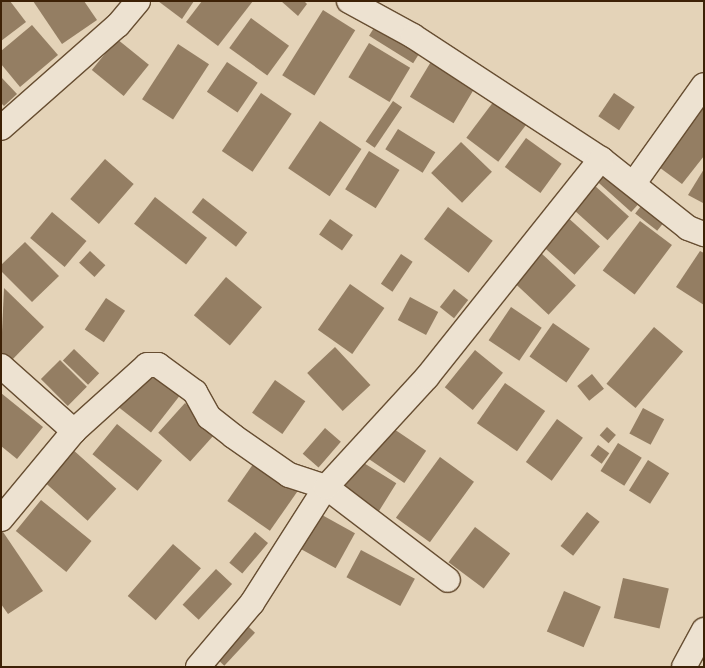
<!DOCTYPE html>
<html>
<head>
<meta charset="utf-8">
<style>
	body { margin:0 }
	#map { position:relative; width:705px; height:668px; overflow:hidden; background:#e4d3b8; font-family:Cardo,serif }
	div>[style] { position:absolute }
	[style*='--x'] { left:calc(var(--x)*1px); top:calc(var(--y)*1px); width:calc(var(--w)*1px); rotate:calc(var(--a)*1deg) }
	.building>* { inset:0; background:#947e63; transform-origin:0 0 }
	.roads { filter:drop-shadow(1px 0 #674e32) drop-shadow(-1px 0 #674e32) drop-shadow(0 1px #674e32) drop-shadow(0 -1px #674e32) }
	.minor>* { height:24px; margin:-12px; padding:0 12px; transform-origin:12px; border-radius:12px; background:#ede2d1 }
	span { translate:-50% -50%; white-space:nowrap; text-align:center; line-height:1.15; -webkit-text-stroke:4px #ede2d1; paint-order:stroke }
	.frame { position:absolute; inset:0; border:2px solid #3d2106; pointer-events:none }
</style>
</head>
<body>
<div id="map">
	<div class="building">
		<div style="clip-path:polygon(1px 1px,10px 1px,26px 22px,1px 41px)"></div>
		<div style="clip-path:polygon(33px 1px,84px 1px,97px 20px,62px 44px)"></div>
		<div style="clip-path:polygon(158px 1px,194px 1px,182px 19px)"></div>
		<div style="clip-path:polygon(202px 1px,253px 1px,218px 46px,186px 22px)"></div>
		<div style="clip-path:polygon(281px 1px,304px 1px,307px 4px,298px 16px)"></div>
		<div style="left:323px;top:10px;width:38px;height:77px;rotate:32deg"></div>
		<div style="left:251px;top:18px;width:47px;height:37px;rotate:36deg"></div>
		<div style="left:377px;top:23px;width:52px;height:15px;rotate:32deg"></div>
		<div style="clip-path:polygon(32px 25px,58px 55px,20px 87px,1px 64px,1px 51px)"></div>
		<div style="left:117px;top:39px;width:41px;height:40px;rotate:39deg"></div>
		<div style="left:369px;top:43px;width:48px;height:40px;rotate:31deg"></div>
		<div style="left:178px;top:44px;width:37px;height:66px;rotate:33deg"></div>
		<div style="left:432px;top:60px;width:51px;height:43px;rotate:31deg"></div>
		<div style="left:227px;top:62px;width:37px;height:36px;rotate:34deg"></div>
		<div style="clip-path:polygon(1px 77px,17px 94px,4px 106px,1px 103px)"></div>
		<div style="left:261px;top:93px;width:37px;height:70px;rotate:34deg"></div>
		<div style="left:614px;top:93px;width:25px;height:28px;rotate:34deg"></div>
		<div style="clip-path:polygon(704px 93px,704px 156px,682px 184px,652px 162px)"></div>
		<div style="left:497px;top:97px;width:40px;height:51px;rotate:37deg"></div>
		<div style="left:393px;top:101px;width:11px;height:49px;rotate:34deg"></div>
		<div style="left:320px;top:121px;width:50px;height:57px;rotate:34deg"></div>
		<div style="left:398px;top:129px;width:44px;height:24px;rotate:32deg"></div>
		<div style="left:526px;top:138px;width:44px;height:36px;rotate:36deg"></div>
		<div style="left:461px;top:142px;width:43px;height:43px;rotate:44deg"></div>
		<div style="left:369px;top:151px;width:36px;height:45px;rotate:32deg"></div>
		<div style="left:105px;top:159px;width:38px;height:53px;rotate:41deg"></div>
		<div style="left:604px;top:166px;width:51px;height:16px;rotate:42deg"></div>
		<div style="clip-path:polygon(704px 169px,704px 202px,703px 203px,688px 195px)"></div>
		<div style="left:594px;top:185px;width:47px;height:32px;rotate:42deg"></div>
		<div style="left:155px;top:197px;width:66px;height:34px;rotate:38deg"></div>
		<div style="left:203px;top:198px;width:56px;height:18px;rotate:38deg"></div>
		<div style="left:645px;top:201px;width:28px;height:16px;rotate:38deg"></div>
		<div style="left:448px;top:207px;width:56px;height:40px;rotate:37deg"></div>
		<div style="left:52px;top:212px;width:45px;height:34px;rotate:40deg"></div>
		<div style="left:565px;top:215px;width:47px;height:38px;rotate:42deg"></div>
		<div style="left:330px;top:219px;width:28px;height:19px;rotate:35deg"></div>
		<div style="left:640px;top:221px;width:40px;height:62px;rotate:37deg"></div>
		<div style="clip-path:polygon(25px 242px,59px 276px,32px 302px,1px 271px,1px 265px)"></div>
		<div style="left:90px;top:251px;width:21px;height:16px;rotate:43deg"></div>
		<div style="clip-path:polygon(700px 251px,704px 253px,704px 305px,676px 287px)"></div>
		<div style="left:540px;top:252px;width:49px;height:40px;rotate:43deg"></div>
		<div style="left:401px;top:254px;width:14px;height:36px;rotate:34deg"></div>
		<div style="left:226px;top:277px;width:47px;height:50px;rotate:40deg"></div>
		<div style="left:350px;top:284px;width:42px;height:56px;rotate:35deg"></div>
		<div style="clip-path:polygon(4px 288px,44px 327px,10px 362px,1px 354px)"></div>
		<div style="left:454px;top:289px;width:18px;height:23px;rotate:38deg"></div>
		<div style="left:410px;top:297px;width:32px;height:26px;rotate:28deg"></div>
		<div style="left:106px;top:298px;width:23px;height:38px;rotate:34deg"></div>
		<div style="left:511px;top:307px;width:37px;height:40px;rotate:34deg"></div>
		<div style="left:553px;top:323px;width:45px;height:41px;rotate:35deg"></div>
		<div style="left:654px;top:327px;width:38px;height:74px;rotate:40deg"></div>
		<div style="left:335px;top:347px;width:52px;height:38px;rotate:47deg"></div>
		<div style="left:74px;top:349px;width:35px;height:16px;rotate:44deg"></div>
		<div style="left:475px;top:350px;width:36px;height:48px;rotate:39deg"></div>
		<div style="left:60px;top:360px;width:38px;height:27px;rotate:45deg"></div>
		<div style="left:147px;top:371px;width:41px;height:46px;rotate:38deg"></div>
		<div style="left:592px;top:374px;width:19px;height:19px;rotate:51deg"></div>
		<div style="left:275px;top:380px;width:37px;height:40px;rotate:35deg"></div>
		<div style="left:505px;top:383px;width:49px;height:49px;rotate:35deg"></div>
		<div style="clip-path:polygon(1px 393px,43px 427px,17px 459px,1px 446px)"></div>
		<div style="left:185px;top:403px;width:43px;height:40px;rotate:42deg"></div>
		<div style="left:643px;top:408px;width:24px;height:29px;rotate:28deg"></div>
		<div style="left:557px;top:419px;width:32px;height:53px;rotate:36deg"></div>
		<div style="left:117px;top:424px;width:58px;height:39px;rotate:39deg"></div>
		<div style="left:388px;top:425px;width:46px;height:39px;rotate:34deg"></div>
		<div style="left:607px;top:427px;width:12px;height:11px;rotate:42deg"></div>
		<div style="left:325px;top:428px;width:21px;height:34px;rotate:41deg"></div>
		<div style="left:618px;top:443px;width:28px;height:33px;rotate:32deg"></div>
		<div style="left:598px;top:445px;width:14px;height:13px;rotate:36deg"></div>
		<div style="left:71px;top:448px;width:61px;height:43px;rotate:42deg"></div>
		<div style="left:440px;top:457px;width:42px;height:75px;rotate:36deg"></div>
		<div style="left:256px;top:460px;width:52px;height:50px;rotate:35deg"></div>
		<div style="left:359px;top:460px;width:44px;height:36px;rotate:32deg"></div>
		<div style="left:648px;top:460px;width:25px;height:36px;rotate:32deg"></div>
		<div style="left:41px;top:500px;width:65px;height:40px;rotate:39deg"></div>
		<div style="left:313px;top:510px;width:48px;height:40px;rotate:29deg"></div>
		<div style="left:587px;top:512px;width:16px;height:43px;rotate:38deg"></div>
		<div style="left:475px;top:527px;width:44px;height:44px;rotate:37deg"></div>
		<div style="clip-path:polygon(1px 529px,43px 591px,8px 614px,1px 604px)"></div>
		<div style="left:255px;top:532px;width:17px;height:40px;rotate:40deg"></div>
		<div style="left:173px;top:544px;width:37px;height:69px;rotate:41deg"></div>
		<div style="left:361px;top:550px;width:61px;height:31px;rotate:28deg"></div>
		<div style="left:216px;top:569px;width:22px;height:49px;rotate:43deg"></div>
		<div style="left:623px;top:578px;width:47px;height:41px;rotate:13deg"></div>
		<div style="left:564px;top:591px;width:40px;height:44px;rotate:23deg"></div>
		<div style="left:236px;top:615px;width:26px;height:45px;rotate:43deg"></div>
	</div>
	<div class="roads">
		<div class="minor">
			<div style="--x:349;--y:1;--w:73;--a:28.7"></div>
			<div style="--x:413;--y:36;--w:225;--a:33.2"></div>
			<div style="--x:601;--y:159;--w:111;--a:38.4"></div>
			<div style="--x:688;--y:228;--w:17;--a:21"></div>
			<div style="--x:1;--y:128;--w:156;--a:-41.4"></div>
			<div style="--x:118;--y:25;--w:31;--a:-50"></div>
			<div style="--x:634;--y:183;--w:120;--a:-54.5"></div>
			<div style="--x:1;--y:366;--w:98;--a:41.7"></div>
			<div style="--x:1;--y:519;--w:114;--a:-50.3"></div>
			<div style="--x:74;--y:431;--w:98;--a:-42.1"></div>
			<div style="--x:147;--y:365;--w:11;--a:0"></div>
			<div style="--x:158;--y:365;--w:46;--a:36.1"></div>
			<div style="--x:195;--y:392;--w:29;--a:61"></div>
			<div style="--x:209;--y:417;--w:31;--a:38"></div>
			<div style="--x:233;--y:436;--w:68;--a:34.9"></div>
			<div style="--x:289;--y:475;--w:39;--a:18"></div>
			<div style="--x:326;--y:487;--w:153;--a:37.3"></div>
			<div style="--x:198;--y:667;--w:84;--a:-49.8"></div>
			<div style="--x:252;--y:603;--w:138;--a:-57.5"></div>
			<div style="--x:326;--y:487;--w:149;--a:-47.4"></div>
			<div style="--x:427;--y:377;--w:279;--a:-51.4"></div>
			<div style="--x:684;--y:667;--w:42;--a:-61.6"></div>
		</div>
	</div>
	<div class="frame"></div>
</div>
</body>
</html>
